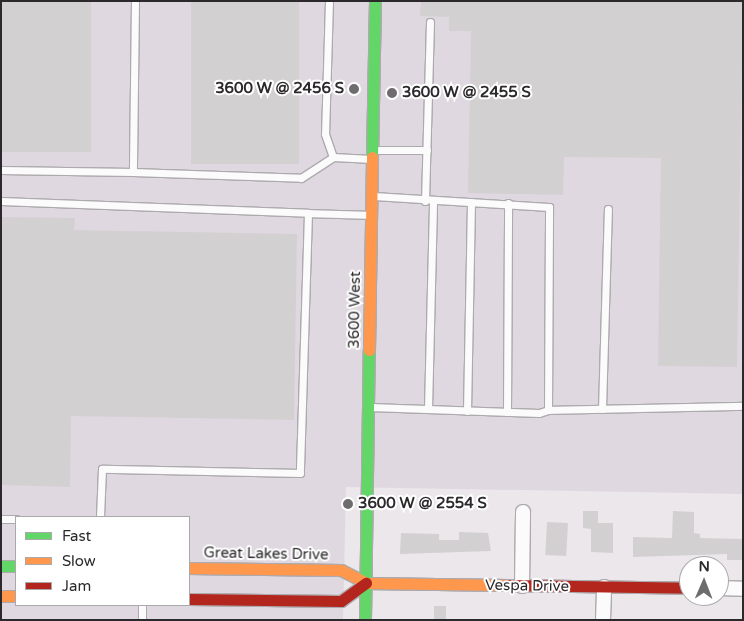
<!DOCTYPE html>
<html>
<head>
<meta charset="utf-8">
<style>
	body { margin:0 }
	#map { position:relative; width:744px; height:621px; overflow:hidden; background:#ebe7eb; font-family:"Varela Round",sans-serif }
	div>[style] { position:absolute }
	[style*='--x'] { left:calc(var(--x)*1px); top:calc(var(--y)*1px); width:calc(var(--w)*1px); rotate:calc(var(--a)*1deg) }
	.built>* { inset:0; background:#e0d8e0 }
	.building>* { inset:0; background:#d3d0d2; transform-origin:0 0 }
	.roads { filter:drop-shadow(1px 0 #adaaad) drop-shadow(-1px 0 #adaaad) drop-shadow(0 1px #adaaad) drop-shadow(0 -1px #adaaad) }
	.lane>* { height:7px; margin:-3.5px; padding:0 3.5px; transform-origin:3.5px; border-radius:3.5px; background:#fcfbfc }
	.street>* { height:14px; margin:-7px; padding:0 7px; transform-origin:7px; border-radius:7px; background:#fcfbfc }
	.fast>* { height:11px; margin:-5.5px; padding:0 5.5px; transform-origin:5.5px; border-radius:5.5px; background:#63d668 }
	.slow>* { height:11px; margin:-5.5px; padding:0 5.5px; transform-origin:5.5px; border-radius:5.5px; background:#ff974d }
	.jam>* { height:11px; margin:-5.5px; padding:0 5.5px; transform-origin:5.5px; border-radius:5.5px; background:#b3261e }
	.dots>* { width:14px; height:14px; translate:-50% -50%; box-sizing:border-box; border:2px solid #fff; border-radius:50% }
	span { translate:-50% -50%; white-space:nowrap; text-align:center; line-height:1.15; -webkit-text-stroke:4px #fff; paint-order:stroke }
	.poi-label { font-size:15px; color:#2b292b; font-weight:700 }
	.right { translate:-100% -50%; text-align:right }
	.left { translate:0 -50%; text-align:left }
	.street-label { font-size:15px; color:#2b292b }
	.frame { position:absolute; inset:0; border:2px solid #2b292b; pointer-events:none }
	.legend { position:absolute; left:15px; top:516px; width:175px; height:90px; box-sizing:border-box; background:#fff; border:1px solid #aaa9aa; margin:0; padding:6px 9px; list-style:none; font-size:15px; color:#2b292b }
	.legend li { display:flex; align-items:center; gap:10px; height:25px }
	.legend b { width:25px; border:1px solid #aaa9aa }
	.north { position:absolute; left:679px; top:556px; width:50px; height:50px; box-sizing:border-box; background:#fff; border:1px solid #aaa9aa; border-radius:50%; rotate:1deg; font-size:14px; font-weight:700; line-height:20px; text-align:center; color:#2b292b }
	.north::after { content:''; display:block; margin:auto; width:18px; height:22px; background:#6e6c6e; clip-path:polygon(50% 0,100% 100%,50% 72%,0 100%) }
</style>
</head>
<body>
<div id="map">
	<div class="built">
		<div style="clip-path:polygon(evenodd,1px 1px,743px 1px,743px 494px,346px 487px,343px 620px,1px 620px,1px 1px,16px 517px,189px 517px,189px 605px,16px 605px,16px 517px)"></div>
	</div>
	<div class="building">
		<div style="left:1px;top:1px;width:90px;height:151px"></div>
		<div style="left:191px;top:1px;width:108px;height:163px"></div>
		<div style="clip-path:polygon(421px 1px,743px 1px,737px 367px,658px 366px,661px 158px,564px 157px,563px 195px,468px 193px,471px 31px,449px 31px,449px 17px,420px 16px)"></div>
		<div style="clip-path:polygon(1px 217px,75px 218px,74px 230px,297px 234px,294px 420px,71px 416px,70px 487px,1px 485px)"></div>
		<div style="clip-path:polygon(583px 511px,598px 511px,598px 523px,613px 523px,613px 553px,591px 552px,591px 529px,583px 528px)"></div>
		<div style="clip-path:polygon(673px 511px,694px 512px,694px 533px,700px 534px,700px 538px,743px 539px,743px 560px,727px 560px,727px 554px,633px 557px,633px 537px,672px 538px)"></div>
		<div style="left:547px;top:522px;width:21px;height:33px;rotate:3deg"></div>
		<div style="clip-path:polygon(459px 532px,488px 533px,491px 551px,400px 554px,401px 533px,439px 534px,439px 540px,459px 540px)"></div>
		<div style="left:434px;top:606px;width:12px;height:14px"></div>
	</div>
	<div class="roads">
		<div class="lane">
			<div style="--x:135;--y:1;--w:171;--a:90.7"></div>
			<div style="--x:133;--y:172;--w:168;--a:2"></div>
			<div style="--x:301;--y:178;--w:38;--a:-33"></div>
			<div style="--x:333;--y:157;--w:39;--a:3"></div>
			<div style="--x:329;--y:1;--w:133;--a:91.7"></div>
			<div style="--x:325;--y:134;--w:24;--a:71"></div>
			<div style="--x:373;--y:150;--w:54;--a:0"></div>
			<div style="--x:1;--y:170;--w:132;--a:0.9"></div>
			<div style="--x:1;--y:201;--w:307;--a:2.2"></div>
			<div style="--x:308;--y:213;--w:260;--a:91.8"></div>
			<div style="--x:300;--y:473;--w:198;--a:-178.8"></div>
			<div style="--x:102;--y:469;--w:48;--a:92.4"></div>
			<div style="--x:425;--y:201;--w:179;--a:-88.4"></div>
			<div style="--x:308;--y:213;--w:62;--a:1.8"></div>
			<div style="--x:370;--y:407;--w:169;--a:2"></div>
			<div style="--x:539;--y:413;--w:9;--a:-18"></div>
			<div style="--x:548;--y:410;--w:203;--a:-89.7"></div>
			<div style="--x:549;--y:207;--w:176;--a:-176.4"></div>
			<div style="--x:428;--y:409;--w:208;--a:-88.6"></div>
			<div style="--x:602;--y:409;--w:200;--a:-88.3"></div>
			<div style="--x:548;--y:410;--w:195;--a:-1.2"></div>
			<div style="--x:467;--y:411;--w:209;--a:-88.9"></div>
			<div style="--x:507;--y:412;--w:209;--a:-89.7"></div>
			<div style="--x:1;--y:519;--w:15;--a:0"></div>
			<div style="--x:142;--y:620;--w:15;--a:-90"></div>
		</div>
		<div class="street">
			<div style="--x:522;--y:586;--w:74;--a:-89.2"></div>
			<div style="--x:719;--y:588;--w:24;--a:2"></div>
			<div style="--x:603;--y:620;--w:33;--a:-88"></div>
		</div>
		<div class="fast">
			<div style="--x:372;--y:157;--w:156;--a:-88.9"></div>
			<div style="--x:1;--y:566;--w:15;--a:0"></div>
			<div style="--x:365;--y:620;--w:270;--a:-89.2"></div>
		</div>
		<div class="slow">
			<div style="--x:369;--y:350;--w:193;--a:-89.1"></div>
			<div style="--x:189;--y:568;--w:152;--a:0.8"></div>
			<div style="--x:341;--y:570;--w:28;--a:27"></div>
			<div style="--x:366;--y:583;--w:141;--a:0.8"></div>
			<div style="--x:1;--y:596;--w:15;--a:0"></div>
		</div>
		<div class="jam">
			<div style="--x:507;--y:585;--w:182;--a:0.9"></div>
			<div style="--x:189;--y:599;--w:152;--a:0.8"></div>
			<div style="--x:341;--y:601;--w:31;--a:-36"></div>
		</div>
	</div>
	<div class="dots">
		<div style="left:354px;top:89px;background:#6e6c6e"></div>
		<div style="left:392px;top:93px;background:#6e6c6e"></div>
		<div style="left:348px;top:504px;background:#6e6c6e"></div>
	</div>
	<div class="poi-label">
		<span class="right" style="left:344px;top:89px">3600 W @ 2456 S</span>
		<span class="left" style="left:402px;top:93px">3600 W @ 2455 S</span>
		<span class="left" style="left:358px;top:504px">3600 W @ 2554 S</span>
	</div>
	<div class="street-label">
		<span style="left:355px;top:310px;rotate:-89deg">3600 West</span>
		<span style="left:266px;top:554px;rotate:1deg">Great Lakes Drive</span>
		<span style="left:527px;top:586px;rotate:1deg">Vespa Drive</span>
	</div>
	<div class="frame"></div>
	<ul class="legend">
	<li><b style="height:6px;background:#63d668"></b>Fast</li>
	<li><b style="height:6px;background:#ff974d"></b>Slow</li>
	<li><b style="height:6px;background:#b3261e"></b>Jam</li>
	</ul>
	<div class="north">N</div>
</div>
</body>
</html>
